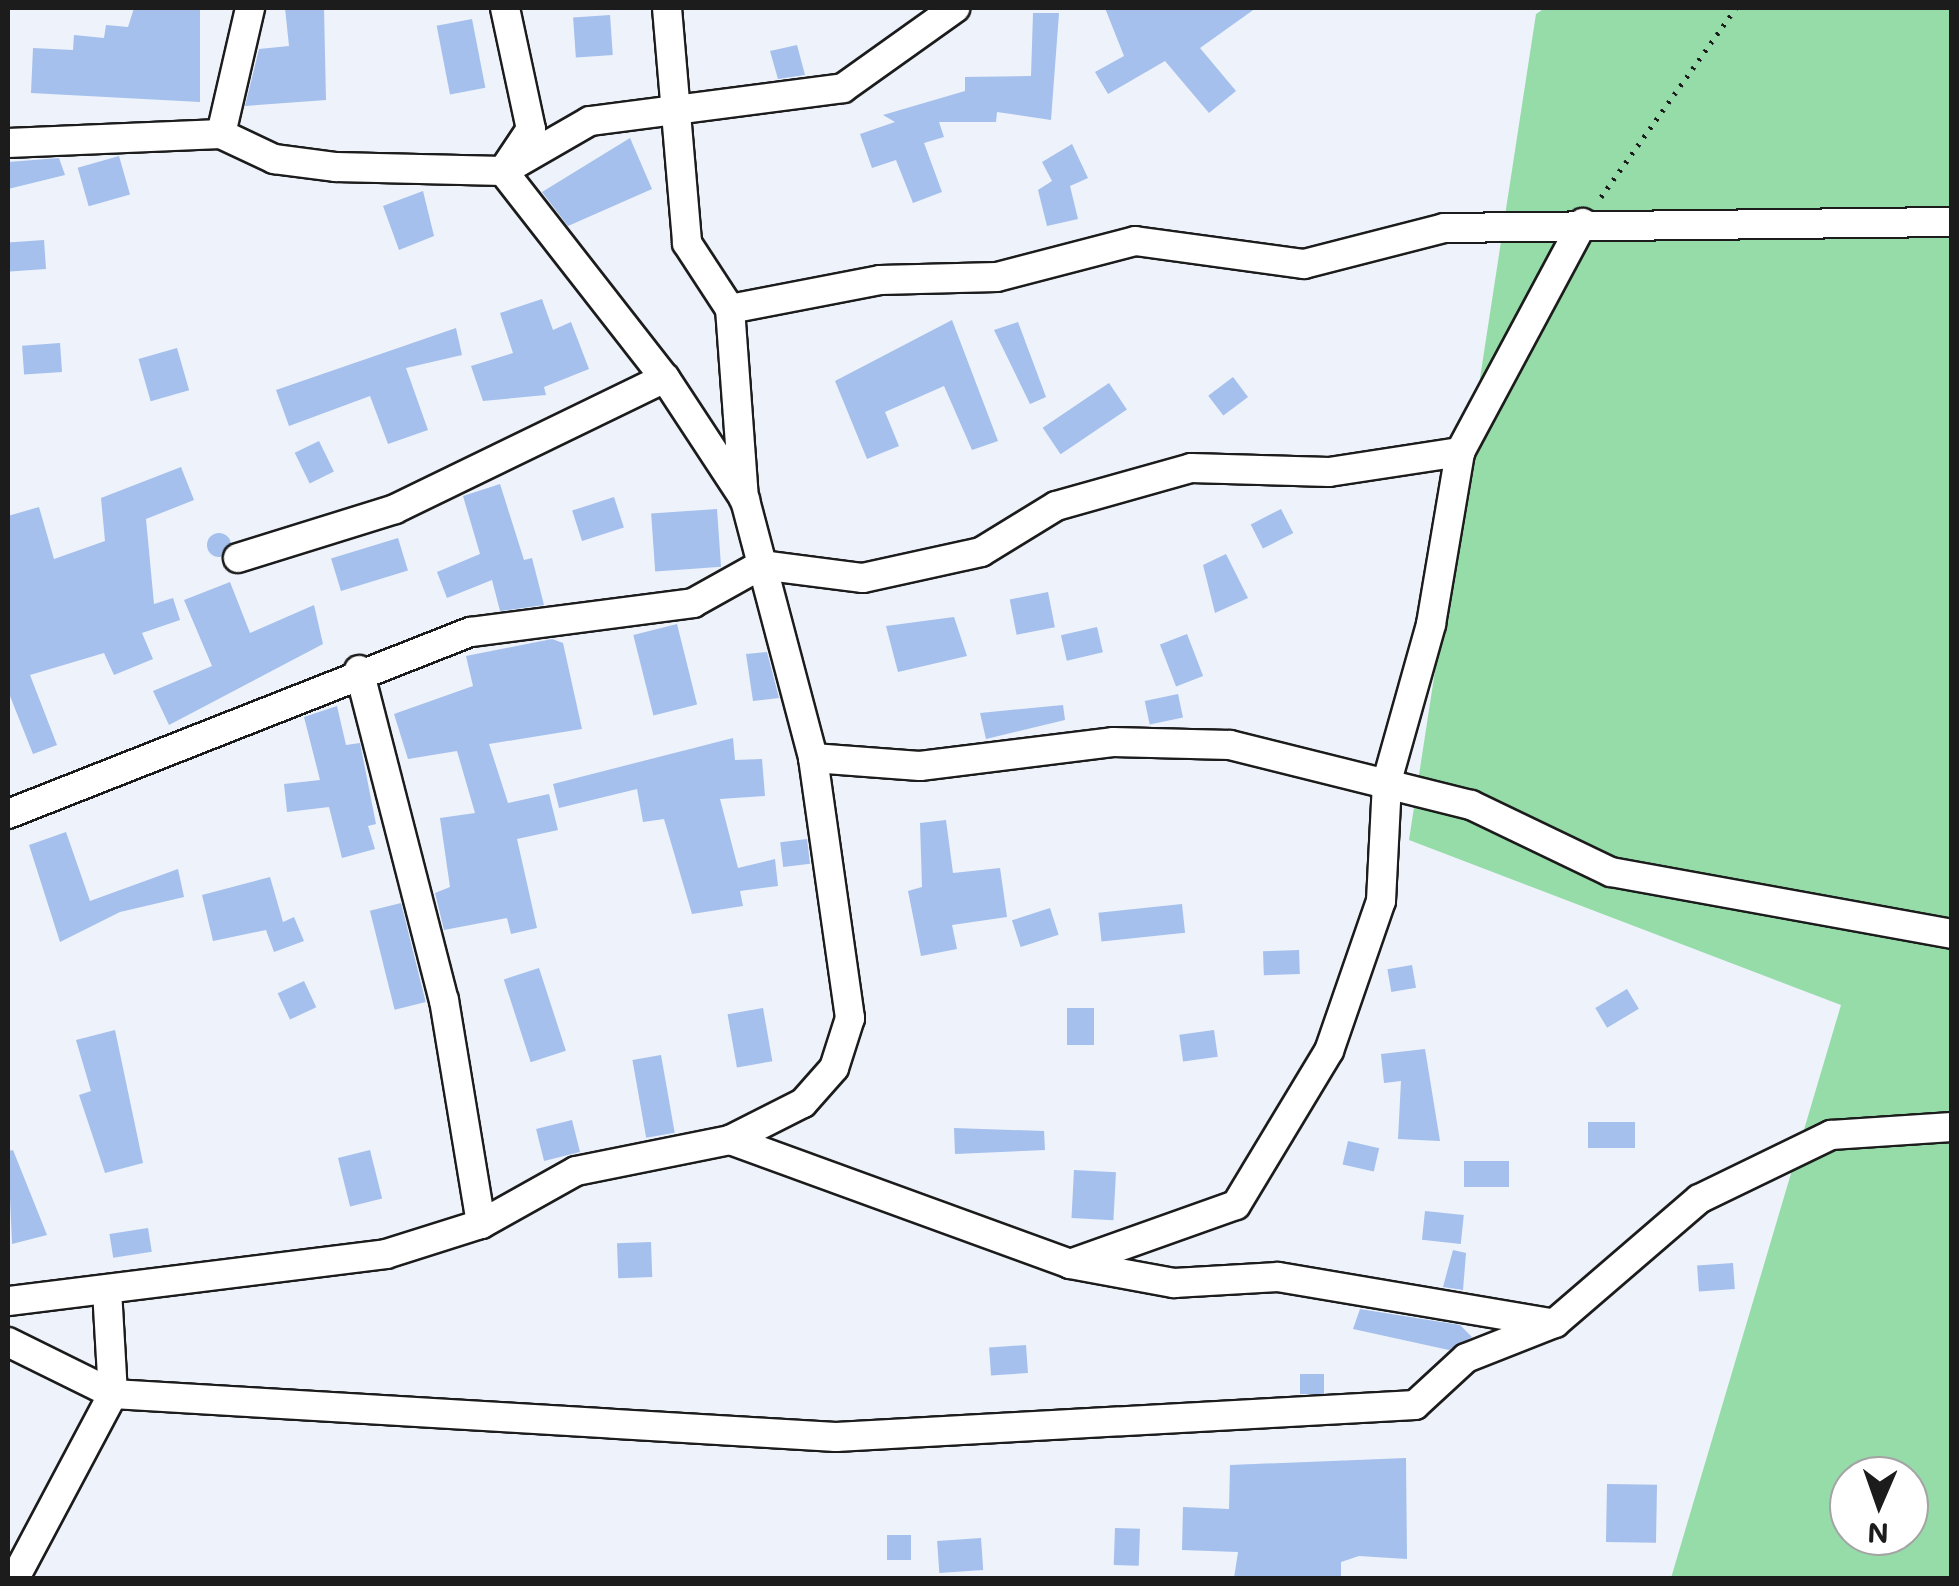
<!DOCTYPE html>
<html>
<head>
<meta charset="utf-8">
<style>
	body { margin:0 }
	#map { position:relative; width:1959px; height:1586px; overflow:hidden; background:#edf2fb; font-family:Mali,sans-serif }
	div>[style] { position:absolute }
	[style*='--x'] { left:calc(var(--x)*1px); top:calc(var(--y)*1px); width:calc(var(--w)*1px); rotate:calc(var(--a)*1deg) }
	.green>* { inset:0; background:#96dca9 }
	.building>* { inset:0; background:#a5c0ec; transform-origin:0 0 }
	.round { border-radius:50% }
	.path>* { height:5px; margin-top:-2.5px; transform-origin:0; background:repeating-linear-gradient(90deg,#1c1c1c 0 2.5px,transparent 0 10.5px) }
	.roads { filter:drop-shadow(2px 0 #1c1c1c) drop-shadow(-2px 0 #1c1c1c) drop-shadow(0 2px #1c1c1c) drop-shadow(0 -2px #1c1c1c) }
	.minor>* { height:28px; margin:-14px; padding:0 14px; transform-origin:14px; border-radius:14px; background:#fff }
	span { translate:-50% -50%; white-space:nowrap; text-align:center; line-height:1.15; -webkit-text-stroke:8px #fff; paint-order:stroke }
	.frame { position:absolute; inset:0; border:10px solid #1c1c1c; pointer-events:none }
	.north { position:absolute; left:1829px; top:1456px; width:100px; height:100px; box-sizing:border-box; background:#fff; border:2px solid #a4a4a4; border-radius:50%; rotate:182deg; font-size:28px; font-weight:700; line-height:40px; text-align:center; color:#1c1c1c }
	.north::after { content:''; display:block; margin:auto; width:35px; height:45px; background:#1c1c1c; clip-path:polygon(50% 0,100% 100%,50% 72%,0 100%) }
</style>
</head>
<body>
<div id="map">
	<div class="green">
		<div style="clip-path:polygon(evenodd,1545px 8px,1951px 8px,1951px 1578px,1671px 1578px,1841px 1005px,1409px 840px,1536px 14px,1545px 8px,1849px 1476px,1909px 1476px,1909px 1536px,1849px 1536px,1849px 1476px)"></div>
	</div>
	<div class="building">
		<div style="clip-path:polygon(134px 8px,200px 8px,200px 102px,31px 93px,33px 48px,73px 50px,74px 35px,104px 38px,106px 25px,128px 27px)"></div>
		<div style="clip-path:polygon(285px 8px,324px 8px,326px 100px,245px 106px,259px 49px,289px 46px)"></div>
		<div style="clip-path:polygon(1105px 8px,1256px 8px,1200px 48px,1236px 91px,1209px 113px,1165px 61px,1108px 94px,1095px 72px,1124px 56px)"></div>
		<div style="clip-path:polygon(1033px 13px,1059px 13px,1051px 120px,997px 112px,996px 122px,939px 122px,944px 137px,924px 143px,942px 192px,913px 203px,896px 160px,872px 168px,860px 134px,895px 122px,883px 115px,965px 91px,965px 77px,1031px 76px)"></div>
		<div style="left:610px;top:15px;width:40px;height:37px;rotate:86deg"></div>
		<div style="left:472px;top:19px;width:70px;height:36px;rotate:79deg"></div>
		<div style="clip-path:polygon(797px 45px,805px 75px,778px 79px,770px 51px)"></div>
		<div style="clip-path:polygon(630px 138px,652px 189px,568px 226px,542px 192px)"></div>
		<div style="clip-path:polygon(1072px 144px,1088px 178px,1070px 186px,1078px 219px,1047px 226px,1038px 190px,1052px 181px,1042px 162px)"></div>
		<div style="left:119px;top:156px;width:40px;height:43px;rotate:74deg"></div>
		<div style="clip-path:polygon(59px 158px,65px 175px,8px 189px,8px 162px)"></div>
		<div style="clip-path:polygon(423px 191px,434px 236px,399px 250px,383px 206px)"></div>
		<div style="left:44px;top:240px;width:29px;height:36px;rotate:86deg"></div>
		<div style="clip-path:polygon(542px 299px,553px 330px,571px 322px,589px 369px,544px 387px,546px 395px,483px 401px,471px 366px,513px 353px,500px 313px)"></div>
		<div style="clip-path:polygon(952px 320px,998px 441px,972px 450px,944px 386px,885px 412px,899px 446px,867px 459px,835px 381px)"></div>
		<div style="clip-path:polygon(1018px 322px,1046px 397px,1030px 404px,994px 330px)"></div>
		<div style="clip-path:polygon(456px 328px,462px 355px,406px 368px,428px 430px,388px 444px,370px 396px,289px 426px,276px 390px)"></div>
		<div style="left:60px;top:343px;width:29px;height:38px;rotate:86deg"></div>
		<div style="left:177px;top:348px;width:44px;height:40px;rotate:74deg"></div>
		<div style="left:1233px;top:377px;width:25px;height:31px;rotate:53deg"></div>
		<div style="left:1109px;top:383px;width:32px;height:80px;rotate:56deg"></div>
		<div style="left:319px;top:441px;width:34px;height:27px;rotate:64deg"></div>
		<div style="clip-path:polygon(181px 467px,194px 500px,146px 519px,154px 604px,173px 598px,180px 620px,142px 633px,153px 659px,114px 675px,104px 653px,30px 675px,57px 745px,33px 754px,8px 691px,8px 516px,39px 507px,54px 559px,105px 541px,101px 498px)"></div>
		<div style="clip-path:polygon(500px 484px,524px 560px,532px 558px,544px 605px,500px 611px,492px 580px,447px 598px,437px 572px,480px 554px,463px 496px)"></div>
		<div style="left:614px;top:497px;width:32px;height:44px;rotate:72deg"></div>
		<div style="left:717px;top:509px;width:58px;height:66px;rotate:86deg"></div>
		<div style="left:1281px;top:509px;width:27px;height:34px;rotate:63deg"></div>
		<div class="round" style="left:207px;top:533px;width:24px;height:24px"></div>
		<div style="left:398px;top:538px;width:34px;height:70px;rotate:73deg"></div>
		<div style="clip-path:polygon(1226px 554px,1248px 598px,1215px 613px,1203px 565px)"></div>
		<div style="clip-path:polygon(230px 582px,250px 633px,314px 605px,323px 644px,169px 725px,153px 691px,212px 666px,184px 600px)"></div>
		<div style="left:1048px;top:592px;width:36px;height:39px;rotate:79deg"></div>
		<div style="clip-path:polygon(954px 617px,967px 656px,898px 672px,886px 626px)"></div>
		<div style="left:677px;top:624px;width:83px;height:45px;rotate:76deg"></div>
		<div style="left:1097px;top:627px;width:26px;height:37px;rotate:77deg"></div>
		<div style="left:1187px;top:634px;width:45px;height:29px;rotate:69deg"></div>
		<div style="clip-path:polygon(552px 639px,563px 643px,582px 729px,489px 744px,508px 803px,549px 794px,558px 830px,517px 839px,537px 928px,511px 934px,507px 918px,444px 930px,435px 893px,450px 887px,440px 818px,475px 813px,457px 751px,408px 759px,394px 714px,473px 686px,466px 656px)"></div>
		<div style="clip-path:polygon(767px 652px,779px 698px,753px 701px,746px 654px)"></div>
		<div style="left:1178px;top:694px;width:24px;height:34px;rotate:78deg"></div>
		<div style="clip-path:polygon(1063px 705px,1065px 720px,986px 739px,980px 713px)"></div>
		<div style="clip-path:polygon(337px 706px,346px 745px,360px 743px,376px 824px,368px 826px,375px 849px,342px 858px,329px 807px,287px 812px,284px 784px,320px 780px,304px 717px)"></div>
		<div style="clip-path:polygon(733px 738px,735px 760px,762px 759px,765px 796px,720px 799px,738px 868px,775px 859px,778px 886px,740px 891px,743px 906px,692px 914px,664px 819px,643px 822px,637px 789px,559px 808px,553px 784px)"></div>
		<div style="clip-path:polygon(946px 820px,953px 873px,1000px 868px,1007px 917px,952px 925px,957px 949px,921px 956px,908px 891px,922px 887px,920px 823px)"></div>
		<div style="clip-path:polygon(66px 832px,90px 901px,178px 869px,184px 897px,120px 912px,60px 942px,29px 845px)"></div>
		<div style="left:807px;top:839px;width:25px;height:27px;rotate:83deg"></div>
		<div style="clip-path:polygon(270px 877px,283px 922px,294px 917px,304px 941px,274px 952px,266px 930px,213px 941px,202px 895px)"></div>
		<div style="left:401px;top:903px;width:102px;height:32px;rotate:76deg"></div>
		<div style="left:1182px;top:904px;width:29px;height:84px;rotate:84deg"></div>
		<div style="left:1050px;top:908px;width:28px;height:40px;rotate:72deg"></div>
		<div style="left:1299px;top:950px;width:24px;height:36px;rotate:88deg"></div>
		<div style="left:1412px;top:965px;width:23px;height:25px;rotate:80deg"></div>
		<div style="left:539px;top:968px;width:87px;height:37px;rotate:72deg"></div>
		<div style="left:304px;top:981px;width:29px;height:29px;rotate:65deg"></div>
		<div style="left:1627px;top:989px;width:23px;height:37px;rotate:59deg"></div>
		<div style="left:763px;top:1008px;width:54px;height:36px;rotate:80deg"></div>
		<div style="left:1067px;top:1008px;width:27px;height:37px"></div>
		<div style="clip-path:polygon(115px 1030px,143px 1163px,105px 1173px,79px 1095px,91px 1091px,76px 1040px)"></div>
		<div style="left:1214px;top:1030px;width:27px;height:35px;rotate:82deg"></div>
		<div style="clip-path:polygon(1425px 1049px,1440px 1141px,1398px 1139px,1401px 1081px,1384px 1083px,1381px 1054px)"></div>
		<div style="left:661px;top:1055px;width:79px;height:29px;rotate:80deg"></div>
		<div style="left:572px;top:1120px;width:33px;height:37px;rotate:76deg"></div>
		<div style="left:1635px;top:1122px;width:26px;height:47px;rotate:90deg"></div>
		<div style="clip-path:polygon(954px 1128px,1044px 1131px,1045px 1150px,955px 1154px)"></div>
		<div style="left:1348px;top:1141px;width:32px;height:24px;rotate:13deg"></div>
		<div style="clip-path:polygon(13px 1150px,47px 1235px,12px 1244px,8px 1151px)"></div>
		<div style="left:370px;top:1150px;width:50px;height:33px;rotate:76deg"></div>
		<div style="left:1464px;top:1161px;width:45px;height:26px"></div>
		<div style="left:1074px;top:1170px;width:42px;height:48px;rotate:3deg"></div>
		<div style="left:1425px;top:1211px;width:39px;height:29px;rotate:6deg"></div>
		<div style="left:148px;top:1228px;width:24px;height:39px;rotate:81deg"></div>
		<div style="left:651px;top:1242px;width:35px;height:34px;rotate:88deg"></div>
		<div style="clip-path:polygon(1453px 1250px,1466px 1253px,1463px 1290px,1443px 1287px)"></div>
		<div style="left:1733px;top:1263px;width:26px;height:36px;rotate:86deg"></div>
		<div style="clip-path:polygon(1360px 1309px,1460px 1325px,1472px 1337px,1449px 1350px,1353px 1329px)"></div>
		<div style="left:1026px;top:1345px;width:28px;height:37px;rotate:86deg"></div>
		<div style="left:1300px;top:1374px;width:24px;height:20px"></div>
		<div style="clip-path:polygon(1406px 1458px,1407px 1559px,1359px 1556px,1341px 1562px,1341px 1578px,1234px 1578px,1238px 1552px,1182px 1550px,1183px 1507px,1229px 1509px,1230px 1465px)"></div>
		<div style="left:1607px;top:1484px;width:50px;height:58px;rotate:1deg"></div>
		<div style="left:1115px;top:1528px;width:25px;height:37px;rotate:2deg"></div>
		<div style="left:887px;top:1535px;width:24px;height:25px"></div>
		<div style="left:981px;top:1538px;width:32px;height:44px;rotate:86deg"></div>
	</div>
	<div class="path">
		<div style="--x:1601;--y:197;--w:232;--a:-54.5"></div>
	</div>
	<div class="roads">
		<div class="minor">
			<div style="--x:505;--y:8;--w:124;--a:77.9"></div>
			<div style="--x:531;--y:129;--w:50;--a:123.7"></div>
			<div style="--x:503;--y:171;--w:100;--a:-29.9"></div>
			<div style="--x:590;--y:121;--w:255;--a:-7.4"></div>
			<div style="--x:843;--y:88;--w:138;--a:-35.5"></div>
			<div style="--x:667;--y:8;--w:236;--a:85.1"></div>
			<div style="--x:687;--y:243;--w:79;--a:56.9"></div>
			<div style="--x:221;--y:134;--w:129;--a:-77"></div>
			<div style="--x:8;--y:143;--w:213;--a:-2.4"></div>
			<div style="--x:221;--y:134;--w:59;--a:25.3"></div>
			<div style="--x:274;--y:159;--w:63;--a:7.4"></div>
			<div style="--x:336;--y:167;--w:167;--a:1.4"></div>
			<div style="--x:503;--y:171;--w:263;--a:52"></div>
			<div style="--x:665;--y:378;--w:146;--a:56.7"></div>
			<div style="--x:745;--y:500;--w:267;--a:75.2"></div>
			<div style="--x:813;--y:758;--w:263;--a:81.9"></div>
			<div style="--x:850;--y:1018;--w:52;--a:107.7"></div>
			<div style="--x:834;--y:1068;--w:47;--a:131.5"></div>
			<div style="--x:803;--y:1103;--w:82;--a:153.1"></div>
			<div style="--x:730;--y:1140;--w:157;--a:168.6"></div>
			<div style="--x:576;--y:1171;--w:109;--a:150.8"></div>
			<div style="--x:481;--y:1224;--w:100;--a:162.5"></div>
			<div style="--x:386;--y:1254;--w:381;--a:172.9"></div>
			<div style="--x:744;--y:499;--w:191;--a:-94.2"></div>
			<div style="--x:730;--y:309;--w:153;--a:-10.9"></div>
			<div style="--x:880;--y:280;--w:117;--a:-1.5"></div>
			<div style="--x:997;--y:277;--w:143;--a:-14.6"></div>
			<div style="--x:1135;--y:241;--w:171;--a:7.8"></div>
			<div style="--x:1304;--y:264;--w:145;--a:-14.4"></div>
			<div style="--x:1444;--y:228;--w:508;--a:-0.68"></div>
			<div style="--x:238;--y:558;--w:164;--a:-17.3"></div>
			<div style="--x:395;--y:509;--w:300;--a:-25.9"></div>
			<div style="--x:359;--y:670;--w:341;--a:75.6"></div>
			<div style="--x:444;--y:1000;--w:227;--a:80.6"></div>
			<div style="--x:813;--y:758;--w:107;--a:4.3"></div>
			<div style="--x:920;--y:766;--w:194;--a:-7.1"></div>
			<div style="--x:1113;--y:742;--w:117;--a:1.5"></div>
			<div style="--x:1230;--y:745;--w:248;--a:14"></div>
			<div style="--x:1471;--y:805;--w:155;--a:25.6"></div>
			<div style="--x:1611;--y:872;--w:347;--a:10.3"></div>
			<div style="--x:8;--y:814;--w:497;--a:-21.5"></div>
			<div style="--x:471;--y:632;--w:224;--a:-7.4"></div>
			<div style="--x:693;--y:603;--w:78;--a:-29.2"></div>
			<div style="--x:761;--y:565;--w:103;--a:7.3"></div>
			<div style="--x:863;--y:578;--w:121;--a:-12.4"></div>
			<div style="--x:981;--y:552;--w:88;--a:-31.5"></div>
			<div style="--x:1056;--y:506;--w:140;--a:-15.7"></div>
			<div style="--x:1191;--y:468;--w:138;--a:1.7"></div>
			<div style="--x:1329;--y:472;--w:133;--a:-8.7"></div>
			<div style="--x:730;--y:1140;--w:362;--a:20"></div>
			<div style="--x:1070;--y:1264;--w:106;--a:10.4"></div>
			<div style="--x:1174;--y:1283;--w:104;--a:-3.3"></div>
			<div style="--x:1278;--y:1277;--w:277;--a:9.6"></div>
			<div style="--x:1070;--y:1264;--w:176;--a:-19.6"></div>
			<div style="--x:1236;--y:1205;--w:180;--a:-58.9"></div>
			<div style="--x:1329;--y:1051;--w:159;--a:-70.9"></div>
			<div style="--x:1381;--y:901;--w:120;--a:-87.1"></div>
			<div style="--x:1387;--y:781;--w:163;--a:-74.3"></div>
			<div style="--x:1431;--y:624;--w:174;--a:-80.4"></div>
			<div style="--x:1460;--y:452;--w:260;--a:-61.8"></div>
			<div style="--x:8;--y:1342;--w:117;--a:26.3"></div>
			<div style="--x:113;--y:1394;--w:724;--a:3.4"></div>
			<div style="--x:836;--y:1437;--w:580;--a:-3.16"></div>
			<div style="--x:1415;--y:1405;--w:69;--a:-42.7"></div>
			<div style="--x:1466;--y:1358;--w:96;--a:-21.5"></div>
			<div style="--x:1555;--y:1323;--w:190;--a:-40.7"></div>
			<div style="--x:1699;--y:1199;--w:147;--a:-25.9"></div>
			<div style="--x:1831;--y:1135;--w:121;--a:-3.8"></div>
			<div style="--x:15;--y:1578;--w:208;--a:-62"></div>
			<div style="--x:113;--y:1394;--w:104;--a:-93.3"></div>
		</div>
	</div>
	<div class="frame"></div>
	<div class="north">N</div>
</div>
</body>
</html>
